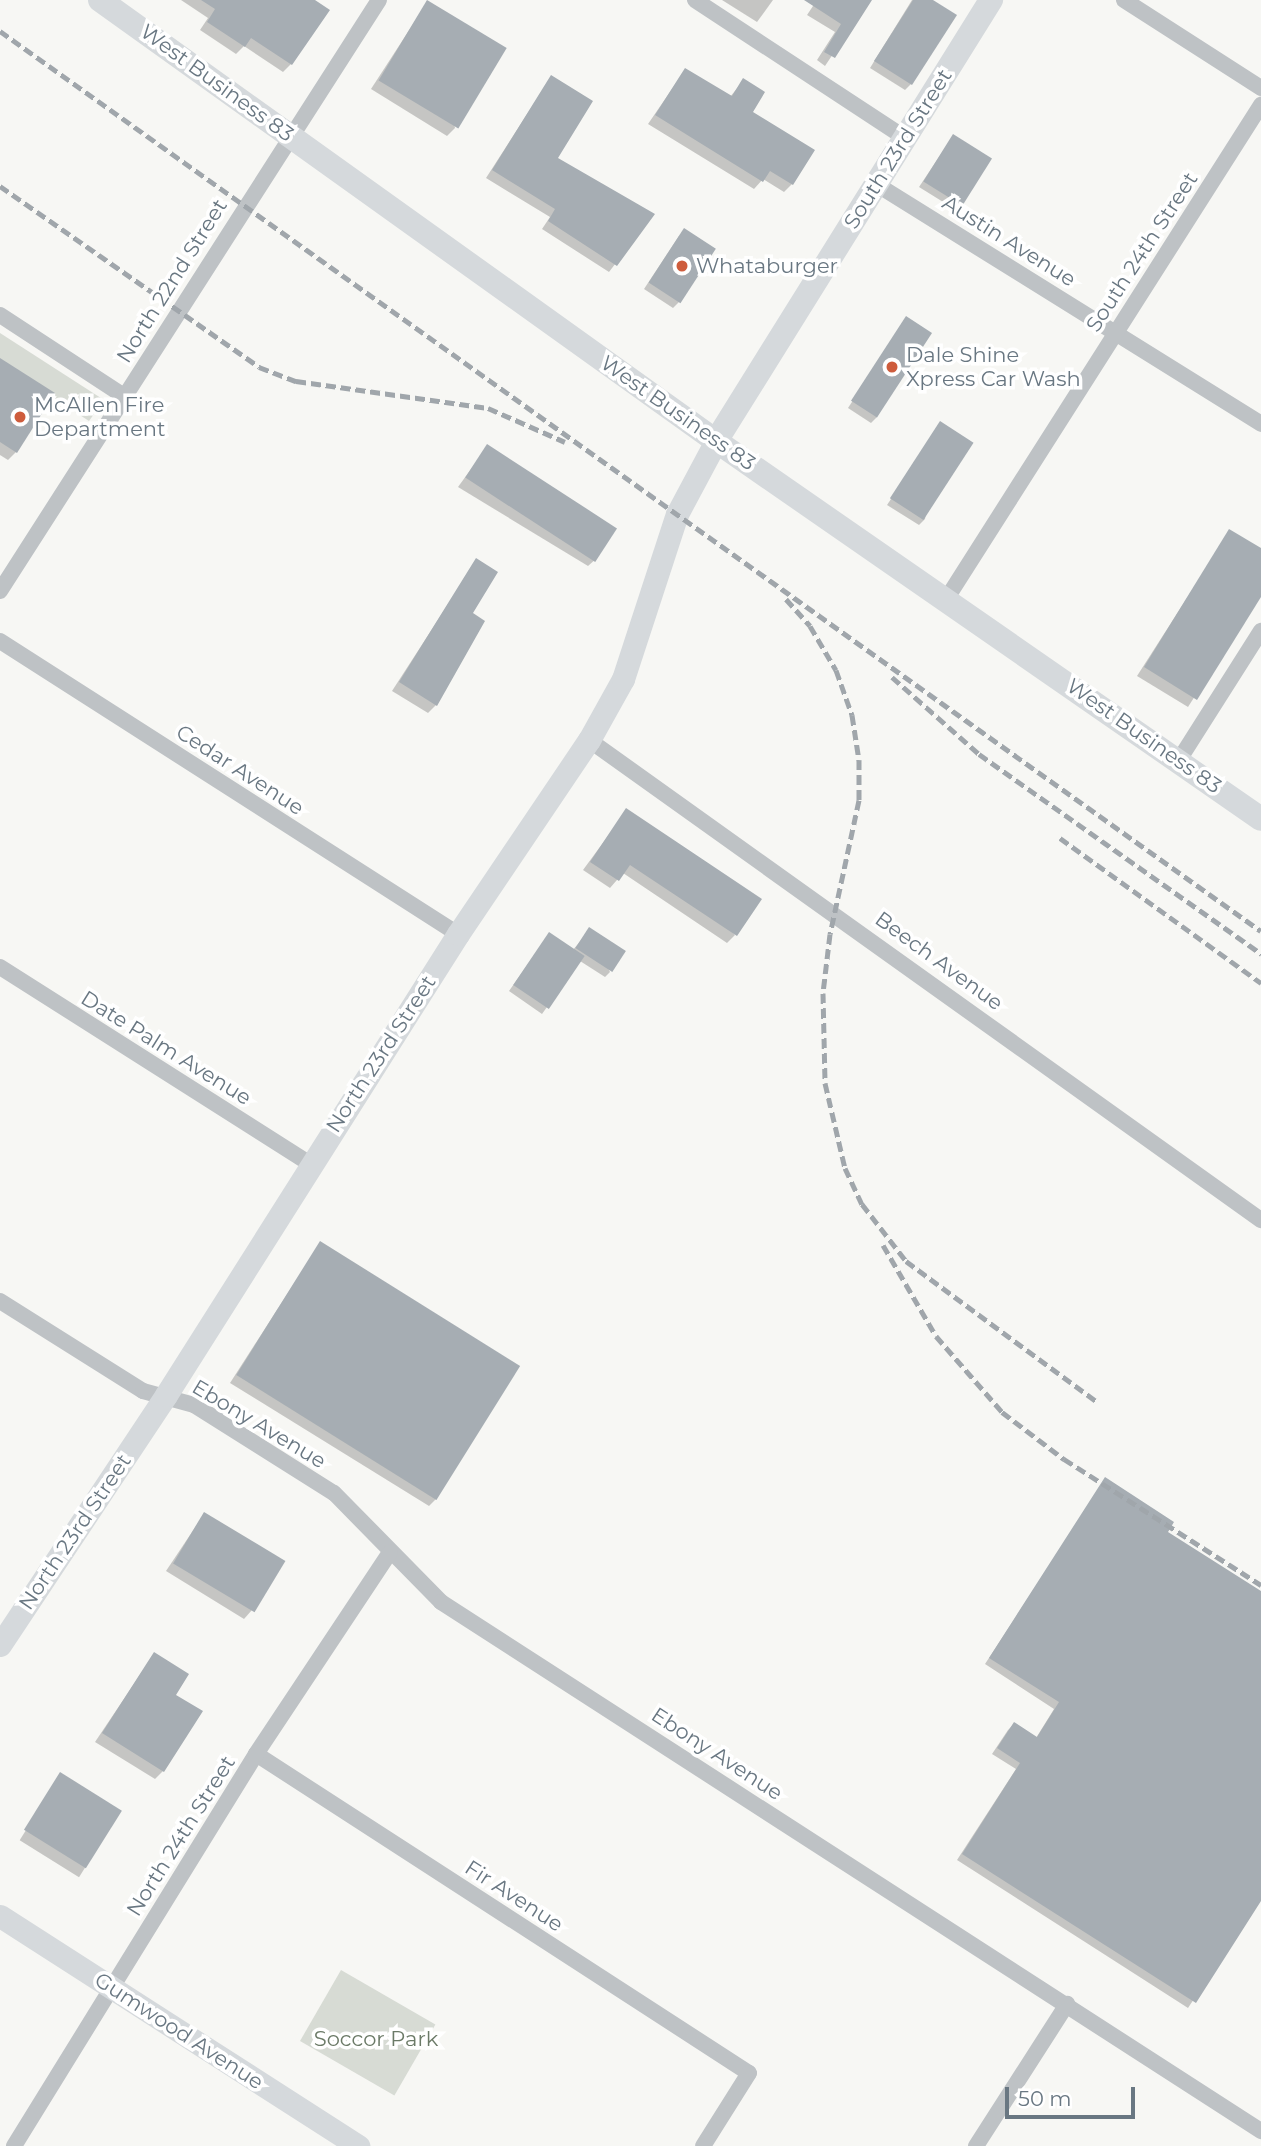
<!DOCTYPE html>
<html>
<head>
<meta charset="utf-8">
<style>
	body { margin:0 }
	#map { position:relative; width:1261px; height:2146px; overflow:hidden; background:#f7f7f4; font-family:Montserrat,sans-serif }
	div>[style] { position:absolute }
	[style*='--x'] { left:calc(var(--x)*1px); top:calc(var(--y)*1px); width:calc(var(--w)*1px); rotate:calc(var(--a)*1deg) }
	.green>* { inset:0; background:#d7dbd4; transform-origin:0 0 }
	.shadow>* { inset:0; background:#0003; transform-origin:0 0 }
	.building>* { inset:0; background:#a6adb3; transform-origin:0 0 }
	.street>* { height:16px; margin:-8px; padding:0 8px; transform-origin:8px; border-radius:8px; background:#bec2c5 }
	.secondary>* { height:23px; margin:-11.5px; padding:0 11.5px; transform-origin:11.5px; border-radius:11.5px; background:#d5d9dc }
	.primary>* { height:24px; margin:-12px; padding:0 12px; transform-origin:12px; border-radius:12px; background:#d5d9dc }
	.rail>* { height:5px; margin-top:-2.5px; transform-origin:0; background:repeating-linear-gradient(90deg,#a0a6ab 0 10px,transparent 0 15px) }
	.dots>* { width:19px; height:19px; translate:-50% -50%; box-sizing:border-box; border:4px solid #fff; border-radius:50% }
	span { translate:-50% -50%; white-space:nowrap; text-align:center; line-height:1.15; -webkit-text-stroke:7px #fff; paint-order:stroke }
	.street-label { font-size:21px; color:#697782 }
	.poi-label { font-size:21px; color:#697782 }
	.left { translate:0 -50%; text-align:left }
	.park-label { font-size:21px; color:#6b7a67 }
	.scale { position:absolute; left:1005px; top:2087px; width:130px; height:32px; box-sizing:border-box; border:4px solid #697782; border-top:0; padding-left:9px; font-size:21px; line-height:24px; white-space:nowrap; color:#697782; -webkit-text-stroke:5px #fff; paint-order:stroke }
</style>
</head>
<body>
<div id="map">
	<div class="green">
		<div style="clip-path:polygon(0 333px,104px 400px,89px 421px,0 363px)"></div>
		<div style="left:341px;top:1970px;width:109px;height:82px;rotate:30deg"></div>
	</div>
	<div class="shadow">
		<div style="clip-path:polygon(181px 0,311px 0,291px 64px,283px 72px,244px 46px,236px 54px,200px 30px,208px 18px)"></div>
		<div style="clip-path:polygon(722px 0,773px 0,757px 22px)"></div>
		<div style="clip-path:polygon(817px 0,869px 0,825px 66px,817px 60px,835px 32px,807px 15px)"></div>
		<div style="clip-path:polygon(912px 0,930px 0,911px 84px,905px 90px,870px 68px)"></div>
		<div style="clip-path:polygon(428px 1px,455px 128px,447px 136px,371px 89px)"></div>
		<div style="clip-path:polygon(685px 70px,730px 97px,743px 81px,751px 112px,792px 184px,784px 192px,763px 179px,754px 189px,648px 124px)"></div>
		<div style="clip-path:polygon(551px 77px,556px 158px,653px 215px,609px 272px,542px 229px,550px 217px,486px 178px)"></div>
		<div style="clip-path:polygon(953px 136px,962px 204px,956px 210px,919px 187px)"></div>
		<div style="clip-path:polygon(679px 236px,679px 302px,673px 308px,644px 289px)"></div>
		<div style="clip-path:polygon(906px 319px,877px 417px,871px 423px,848px 408px)"></div>
		<div style="clip-path:polygon(0 360px,16px 452px,8px 460px,0 455px)"></div>
		<div style="clip-path:polygon(941px 424px,925px 519px,919px 525px,887px 505px)"></div>
		<div style="clip-path:polygon(487px 447px,597px 558px,588px 566px,458px 487px)"></div>
		<div style="clip-path:polygon(1230px 531px,1261px 550px,1261px 593px,1188px 707px,1137px 676px)"></div>
		<div style="clip-path:polygon(476px 561px,470px 614px,436px 705px,428px 713px,392px 691px)"></div>
		<div style="clip-path:polygon(627px 810px,735px 935px,727px 943px,623px 873px,610px 888px,583px 870px)"></div>
		<div style="clip-path:polygon(590px 929px,610px 972px,605px 977px,580px 961px,542px 1014px,509px 991px,549px 934px,573px 950px)"></div>
		<div style="clip-path:polygon(320px 1243px,437px 1498px,429px 1506px,230px 1383px)"></div>
		<div style="clip-path:polygon(1105px 1480px,1166px 1532px,1261px 1593px,1261px 1898px,1188px 2008px,957px 1860px,1016px 1769px,992px 1754px,1008px 1730px,1014px 1724px,1036px 1738px,1054px 1709px,985px 1664px)"></div>
		<div style="clip-path:polygon(204px 1514px,252px 1610px,244px 1619px,166px 1571px)"></div>
		<div style="clip-path:polygon(154px 1654px,174px 1695px,163px 1771px,155px 1779px,95px 1742px)"></div>
		<div style="left:61px;top:1774px;width:70px;height:78px;rotate:32deg"></div>
	</div>
	<div class="building">
		<div style="clip-path:polygon(201px 0,315px 0,330px 10px,292px 65px,251px 38px,245px 47px,207px 22px,215px 9px)"></div>
		<div style="left:427px;top:0;width:93px;height:94px;rotate:31deg"></div>
		<div style="clip-path:polygon(804px 0,872px 0,835px 58px,824px 52px,841px 24px)"></div>
		<div style="clip-path:polygon(913px 0,933px 0,957px 15px,912px 85px,874px 61px)"></div>
		<div style="clip-path:polygon(685px 68px,732px 96px,743px 78px,765px 92px,753px 112px,815px 150px,793px 185px,770px 171px,763px 182px,655px 115px)"></div>
		<div style="clip-path:polygon(551px 75px,593px 101px,558px 158px,655px 214px,617px 266px,548px 221px,555px 209px,492px 170px)"></div>
		<div style="left:953px;top:134px;width:46px;height:56px;rotate:32deg"></div>
		<div style="left:684px;top:228px;width:38px;height:65px;rotate:33deg"></div>
		<div style="left:906px;top:316px;width:31px;height:101px;rotate:33deg"></div>
		<div style="clip-path:polygon(0 358px,55px 393px,17px 453px,0 442px)"></div>
		<div style="left:940px;top:421px;width:40px;height:92px;rotate:33deg"></div>
		<div style="left:487px;top:444px;width:155px;height:40px;rotate:33deg"></div>
		<div style="clip-path:polygon(1229px 529px,1261px 548px,1261px 597px,1197px 700px,1144px 667px)"></div>
		<div style="clip-path:polygon(476px 558px,498px 572px,473px 613px,485px 621px,437px 706px,399px 682px)"></div>
		<div style="clip-path:polygon(626px 808px,762px 899px,737px 936px,630px 865px,619px 881px,590px 862px)"></div>
		<div style="left:589px;top:927px;width:44px;height:25px;rotate:33deg"></div>
		<div style="left:549px;top:932px;width:43px;height:64px;rotate:34deg"></div>
		<div style="left:320px;top:1241px;width:236px;height:158px;rotate:32deg"></div>
		<div style="clip-path:polygon(1105px 1477px,1174px 1522px,1168px 1532px,1261px 1591px,1261px 1901px,1196px 2003px,962px 1854px,1020px 1763px,997px 1748px,1014px 1722px,1037px 1737px,1059px 1702px,989px 1658px)"></div>
		<div style="left:204px;top:1512px;width:95px;height:60px;rotate:31deg"></div>
		<div style="clip-path:polygon(154px 1652px,189px 1674px,176px 1695px,203px 1711px,164px 1772px,102px 1733px)"></div>
		<div style="left:60px;top:1772px;width:73px;height:68px;rotate:32deg"></div>
	</div>
	<div class="street">
		<div style="--x:695;--y:0;--w:251;--a:33.3"></div>
		<div style="--x:1124;--y:0;--w:163;--a:32.7"></div>
		<div style="--x:876;--y:184;--w:454;--a:31.9"></div>
		<div style="--x:0;--y:315;--w:148;--a:33.2"></div>
		<div style="--x:0;--y:591;--w:702;--a:-57.33"></div>
		<div style="--x:947;--y:598;--w:585;--a:-57.51"></div>
		<div style="--x:0;--y:641;--w:544;--a:32.61"></div>
		<div style="--x:589;--y:740;--w:826;--a:35.54"></div>
		<div style="--x:1179;--y:760;--w:153;--a:-57.6"></div>
		<div style="--x:0;--y:967;--w:367;--a:32.4"></div>
		<div style="--x:0;--y:1301;--w:169;--a:32.2"></div>
		<div style="--x:143;--y:1391;--w:53;--a:15.4"></div>
		<div style="--x:194;--y:1405;--w:165;--a:32.2"></div>
		<div style="--x:334;--y:1493;--w:153;--a:45.5"></div>
		<div style="--x:441;--y:1602;--w:976;--a:32.83"></div>
		<div style="--x:256;--y:1754;--w:587;--a:32.91"></div>
		<div style="--x:749;--y:2073;--w:86;--a:122.2"></div>
		<div style="--x:14;--y:2146;--w:461;--a:-58.3"></div>
		<div style="--x:256;--y:1754;--w:242;--a:-56.4"></div>
		<div style="--x:976;--y:2146;--w:169;--a:-57.3"></div>
	</div>
	<div class="secondary">
		<div style="--x:0;--y:1645;--w:300;--a:-56.4"></div>
		<div style="--x:166;--y:1395;--w:546;--a:-57.65"></div>
		<div style="--x:458;--y:934;--w:234;--a:-56"></div>
		<div style="--x:589;--y:740;--w:70;--a:-60.9"></div>
		<div style="--x:623;--y:679;--w:174;--a:-71.9"></div>
		<div style="--x:677;--y:514;--w:83;--a:-61.9"></div>
		<div style="--x:0;--y:1916;--w:426;--a:32.7"></div>
	</div>
	<div class="primary">
		<div style="--x:100;--y:0;--w:758;--a:35.6"></div>
		<div style="--x:716;--y:441;--w:663;--a:34.74"></div>
		<div style="--x:716;--y:441;--w:520;--a:-58.05"></div>
	</div>
	<div class="rail">
		<div style="--x:0;--y:31;--w:1549;--a:35.52"></div>
		<div style="--x:0;--y:186;--w:316;--a:34.9"></div>
		<div style="--x:259;--y:367;--w:40;--a:21"></div>
		<div style="--x:296;--y:381;--w:194;--a:8"></div>
		<div style="--x:488;--y:408;--w:84;--a:23.8"></div>
		<div style="--x:786;--y:599;--w:36;--a:48"></div>
		<div style="--x:810;--y:626;--w:51;--a:59.4"></div>
		<div style="--x:836;--y:670;--w:48;--a:70.4"></div>
		<div style="--x:852;--y:715;--w:46;--a:81.2"></div>
		<div style="--x:859;--y:760;--w:40;--a:90"></div>
		<div style="--x:859;--y:800;--w:137;--a:102.2"></div>
		<div style="--x:830;--y:934;--w:59;--a:96.8"></div>
		<div style="--x:823;--y:993;--w:90;--a:88.7"></div>
		<div style="--x:825;--y:1083;--w:87;--a:76.8"></div>
		<div style="--x:845;--y:1168;--w:40;--a:65"></div>
		<div style="--x:862;--y:1204;--w:72;--a:52.3"></div>
		<div style="--x:906;--y:1261;--w:236;--a:36.4"></div>
		<div style="--x:892;--y:677;--w:116;--a:41.5"></div>
		<div style="--x:979;--y:754;--w:346;--a:35.3"></div>
		<div style="--x:1060;--y:838;--w:248;--a:35.8"></div>
		<div style="--x:883;--y:1245;--w:105;--a:59.8"></div>
		<div style="--x:936;--y:1336;--w:101;--a:49"></div>
		<div style="--x:1002;--y:1412;--w:78;--a:37.2"></div>
		<div style="--x:1064;--y:1459;--w:234;--a:32.6"></div>
	</div>
	<div class="dots">
		<div style="left:682px;top:266px;background:#ce5c3c"></div>
		<div style="left:892px;top:367px;background:#ce5c3c"></div>
		<div style="left:20px;top:417px;background:#ce5c3c"></div>
	</div>
	<div class="street-label">
		<span style="left:217px;top:83px;rotate:36deg">West Business 83</span>
		<span style="left:898px;top:149px;rotate:-58deg">South 23rd Street</span>
		<span style="left:1009px;top:241px;rotate:32deg">Austin Avenue</span>
		<span style="left:1142px;top:252px;rotate:-57deg">South 24th Street</span>
		<span style="left:172px;top:281px;rotate:-58deg">North 22nd Street</span>
		<span style="left:678px;top:413px;rotate:35deg">West Business 83</span>
		<span style="left:1144px;top:736px;rotate:35deg">West Business 83</span>
		<span style="left:240px;top:770px;rotate:33deg">Cedar Avenue</span>
		<span style="left:939px;top:961px;rotate:36deg">Beech Avenue</span>
		<span style="left:166px;top:1048px;rotate:32deg">Date Palm Avenue</span>
		<span style="left:381px;top:1054px;rotate:-57deg">North 23rd Street</span>
		<span style="left:259px;top:1424px;rotate:31deg">Ebony Avenue</span>
		<span style="left:75px;top:1532px;rotate:-56deg">North 23rd Street</span>
		<span style="left:717px;top:1754px;rotate:33deg">Ebony Avenue</span>
		<span style="left:181px;top:1836px;rotate:-58deg">North 24th Street</span>
		<span style="left:514px;top:1896px;rotate:33deg">Fir Avenue</span>
		<span style="left:179px;top:2031px;rotate:33deg">Gumwood Avenue</span>
	</div>
	<div class="poi-label">
		<span class="left" style="left:696px;top:266px">Whataburger</span>
		<span class="left" style="left:906px;top:367px">Dale Shine<br>Xpress Car Wash</span>
		<span class="left" style="left:34px;top:417px">McAllen Fire<br>Department</span>
	</div>
	<div class="park-label">
		<span style="left:376px;top:2039px">Soccor Park</span>
	</div>
	<div class="scale">50 m</div>
</div>
</body>
</html>
